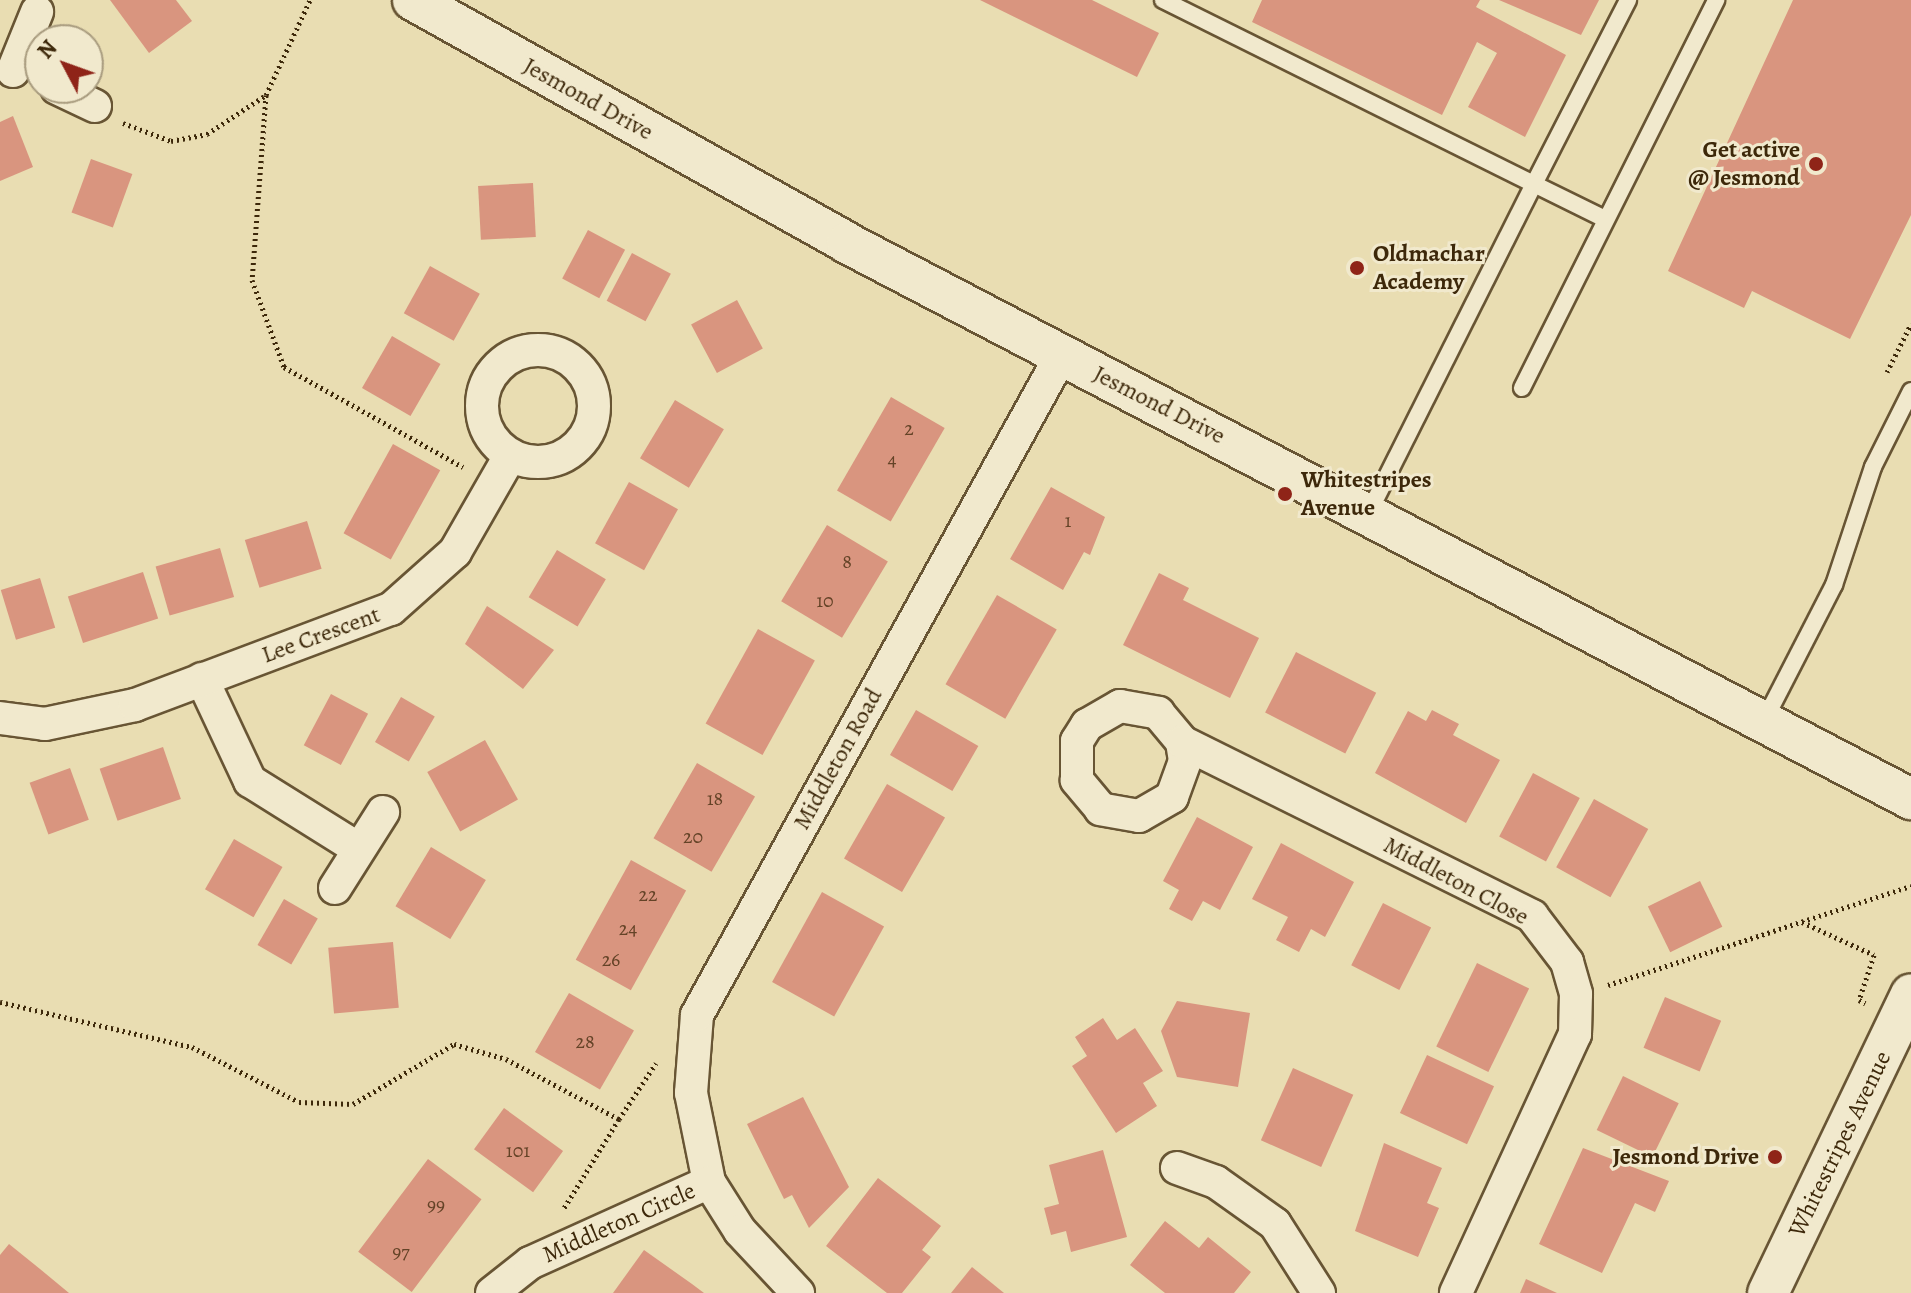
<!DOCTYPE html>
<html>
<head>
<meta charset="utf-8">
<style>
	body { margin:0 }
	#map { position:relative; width:1911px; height:1293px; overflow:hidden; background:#e9ddb2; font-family:Alegreya,serif }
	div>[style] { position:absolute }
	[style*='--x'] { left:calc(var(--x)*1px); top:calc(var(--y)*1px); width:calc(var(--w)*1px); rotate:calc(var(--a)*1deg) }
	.building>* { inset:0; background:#d9957f; transform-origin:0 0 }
	.path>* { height:5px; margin-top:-2.5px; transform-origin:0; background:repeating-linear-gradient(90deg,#3d280a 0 2px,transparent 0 6px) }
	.roads { filter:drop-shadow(2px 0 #685534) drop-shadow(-2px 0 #685534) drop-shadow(0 2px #685534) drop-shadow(0 -2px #685534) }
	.service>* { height:16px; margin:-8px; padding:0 8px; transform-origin:8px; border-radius:8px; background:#f1e9cd }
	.minor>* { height:32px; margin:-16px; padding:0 16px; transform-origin:16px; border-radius:16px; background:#f1e9cd }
	.minor>.ring { margin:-16px; padding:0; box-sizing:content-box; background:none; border:32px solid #f1e9cd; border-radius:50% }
	.tertiary>* { height:40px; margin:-20px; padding:0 20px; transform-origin:20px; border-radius:20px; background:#f1e9cd }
	.dots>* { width:22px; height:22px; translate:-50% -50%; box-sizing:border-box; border:4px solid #f1e9cd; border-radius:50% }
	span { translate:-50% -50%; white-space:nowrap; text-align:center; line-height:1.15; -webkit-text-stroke:6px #f1e9cd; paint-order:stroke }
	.number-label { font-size:20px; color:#644327 }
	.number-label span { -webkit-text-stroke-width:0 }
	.street-label { font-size:24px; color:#3d280a }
	.poi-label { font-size:24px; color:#3d280a; font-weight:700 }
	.right { translate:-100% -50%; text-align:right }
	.left { translate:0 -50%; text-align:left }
	.north { position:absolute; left:24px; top:24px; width:80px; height:80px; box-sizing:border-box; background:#f1e9cd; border:2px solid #a99c7f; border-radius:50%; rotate:311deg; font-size:22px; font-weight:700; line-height:32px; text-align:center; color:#3d280a }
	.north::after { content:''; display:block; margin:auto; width:28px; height:36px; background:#8f2418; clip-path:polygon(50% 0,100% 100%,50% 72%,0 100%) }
</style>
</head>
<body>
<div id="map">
	<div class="building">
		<div style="clip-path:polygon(110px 0,176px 0,192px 21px,149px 53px)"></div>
		<div style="clip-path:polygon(980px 0,1092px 0,1159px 33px,1137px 77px)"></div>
		<div style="clip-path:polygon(1262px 0,1480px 0,1476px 7px,1566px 55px,1525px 137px,1468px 107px,1497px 53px,1477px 42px,1442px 115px,1252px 22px)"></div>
		<div style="clip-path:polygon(1499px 0,1599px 0,1581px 35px)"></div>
		<div style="clip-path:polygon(1793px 0,1911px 0,1911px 215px,1850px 339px,1752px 291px,1744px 308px,1668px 271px)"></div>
		<div style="clip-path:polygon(13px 116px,33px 167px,0 181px,0 122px)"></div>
		<div style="left:91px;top:159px;width:44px;height:57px;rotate:20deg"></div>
		<div style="left:533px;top:183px;width:54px;height:55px;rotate:87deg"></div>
		<div style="left:588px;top:230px;width:42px;height:55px;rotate:28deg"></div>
		<div style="left:632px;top:253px;width:44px;height:54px;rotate:28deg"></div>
		<div style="left:430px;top:266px;width:57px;height:54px;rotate:29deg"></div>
		<div style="left:737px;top:300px;width:55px;height:52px;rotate:62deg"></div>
		<div style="left:392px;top:336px;width:56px;height:60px;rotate:30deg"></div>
		<div style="left:891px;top:397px;width:62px;height:108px;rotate:30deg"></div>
		<div style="left:675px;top:400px;width:57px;height:68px;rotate:31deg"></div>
		<div style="left:393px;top:444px;width:54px;height:102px;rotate:29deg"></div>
		<div style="left:629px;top:482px;width:56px;height:70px;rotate:29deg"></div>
		<div style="clip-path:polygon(1051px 487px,1105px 517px,1090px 555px,1084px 552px,1063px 590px,1010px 559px)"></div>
		<div style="left:307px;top:521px;width:50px;height:65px;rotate:73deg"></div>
		<div style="left:827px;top:525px;width:71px;height:89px;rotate:31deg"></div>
		<div style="left:220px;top:548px;width:51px;height:67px;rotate:74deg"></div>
		<div style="left:557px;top:550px;width:57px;height:55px;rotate:31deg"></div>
		<div style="left:143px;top:572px;width:49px;height:79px;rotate:72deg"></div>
		<div style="clip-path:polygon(1159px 573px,1189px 588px,1183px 600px,1259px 638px,1230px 698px,1123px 645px)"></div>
		<div style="left:40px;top:578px;width:52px;height:41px;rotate:73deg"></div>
		<div style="left:997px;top:595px;width:69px;height:103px;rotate:30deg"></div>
		<div style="clip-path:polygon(487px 606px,554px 650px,523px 689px,465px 644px)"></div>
		<div style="left:758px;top:629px;width:65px;height:108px;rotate:29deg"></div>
		<div style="left:1296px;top:652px;width:90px;height:68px;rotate:27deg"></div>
		<div style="left:331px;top:694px;width:42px;height:58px;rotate:28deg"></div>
		<div style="left:401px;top:697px;width:39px;height:52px;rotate:30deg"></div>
		<div style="left:916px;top:710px;width:72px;height:52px;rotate:30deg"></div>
		<div style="clip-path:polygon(1432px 710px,1459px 724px,1453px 735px,1500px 760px,1466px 823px,1375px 773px,1408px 711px,1426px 721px)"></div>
		<div style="left:485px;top:740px;width:68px;height:66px;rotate:61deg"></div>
		<div style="left:163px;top:747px;width:55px;height:67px;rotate:71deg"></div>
		<div style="left:697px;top:763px;width:67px;height:87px;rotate:30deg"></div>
		<div style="left:70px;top:768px;width:55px;height:43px;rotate:70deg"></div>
		<div style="left:1533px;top:773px;width:53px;height:72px;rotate:28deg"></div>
		<div style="left:887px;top:784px;width:67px;height:86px;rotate:30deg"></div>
		<div style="left:1594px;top:799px;width:62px;height:78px;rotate:29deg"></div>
		<div style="clip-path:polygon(1197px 817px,1253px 847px,1220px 910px,1203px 901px,1192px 921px,1169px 909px,1179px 890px,1163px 881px)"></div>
		<div style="left:234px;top:839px;width:56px;height:58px;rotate:30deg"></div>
		<div style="clip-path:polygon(1281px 843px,1354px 882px,1325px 937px,1311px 929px,1299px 952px,1276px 940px,1288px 917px,1252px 899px)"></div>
		<div style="left:431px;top:847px;width:64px;height:69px;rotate:31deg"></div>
		<div style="left:631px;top:860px;width:63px;height:114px;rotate:29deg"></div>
		<div style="left:1700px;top:881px;width:51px;height:58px;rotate:64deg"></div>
		<div style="left:822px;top:892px;width:71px;height:103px;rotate:29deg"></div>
		<div style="left:284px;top:899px;width:39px;height:53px;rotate:30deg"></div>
		<div style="left:1383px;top:903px;width:54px;height:70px;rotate:27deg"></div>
		<div style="left:393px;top:942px;width:66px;height:65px;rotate:85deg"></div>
		<div style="left:1477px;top:963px;width:58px;height:93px;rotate:26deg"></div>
		<div style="left:569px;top:993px;width:75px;height:68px;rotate:30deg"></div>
		<div style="left:1665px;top:997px;width:61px;height:55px;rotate:23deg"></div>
		<div style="clip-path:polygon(1177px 1001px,1250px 1013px,1238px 1087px,1177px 1077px,1161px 1031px)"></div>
		<div style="clip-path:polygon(1103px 1018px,1117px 1040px,1135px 1028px,1163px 1071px,1143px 1083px,1157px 1106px,1116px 1133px,1072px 1066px,1087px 1056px,1075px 1037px)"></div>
		<div style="left:1427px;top:1055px;width:74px;height:64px;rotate:25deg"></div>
		<div style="left:1293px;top:1068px;width:66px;height:79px;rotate:24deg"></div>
		<div style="left:1623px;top:1076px;width:62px;height:60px;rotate:26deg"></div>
		<div style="clip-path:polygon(803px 1097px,849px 1187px,809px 1228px,792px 1195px,784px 1199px,747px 1124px)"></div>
		<div style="left:504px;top:1108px;width:73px;height:51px;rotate:36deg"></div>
		<div style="clip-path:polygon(1384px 1143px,1442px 1168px,1427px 1203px,1439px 1208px,1418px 1257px,1355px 1231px)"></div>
		<div style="clip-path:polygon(1583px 1148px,1669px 1181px,1655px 1212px,1635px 1203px,1602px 1273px,1539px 1244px)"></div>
		<div style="clip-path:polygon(1103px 1150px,1127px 1237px,1071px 1252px,1066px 1231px,1051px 1235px,1044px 1208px,1059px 1204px,1049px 1165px)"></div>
		<div style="left:428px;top:1159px;width:67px;height:116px;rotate:37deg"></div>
		<div style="clip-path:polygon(878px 1178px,941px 1226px,922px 1250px,931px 1257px,902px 1293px,887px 1293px,826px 1246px)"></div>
		<div style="clip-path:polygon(1165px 1221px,1199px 1248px,1208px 1237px,1251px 1272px,1234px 1293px,1165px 1293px,1130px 1265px)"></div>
		<div style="clip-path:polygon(9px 1244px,40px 1269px,69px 1293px,0 1293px,0 1255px)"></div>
		<div style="clip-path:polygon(644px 1250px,692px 1284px,704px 1293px,613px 1293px)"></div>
		<div style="clip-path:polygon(972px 1267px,1004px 1293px,951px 1293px)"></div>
		<div style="clip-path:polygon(1526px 1279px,1557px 1293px,1520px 1293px)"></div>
	</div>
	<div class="path">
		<div style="--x:266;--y:95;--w:186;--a:94.3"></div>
		<div style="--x:252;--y:280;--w:93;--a:69.8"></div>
		<div style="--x:284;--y:367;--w:205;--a:29.2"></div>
		<div style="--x:123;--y:123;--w:51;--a:20.6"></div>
		<div style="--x:171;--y:141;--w:37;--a:-11"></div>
		<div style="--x:207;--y:134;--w:71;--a:-33.5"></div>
		<div style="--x:266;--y:95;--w:105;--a:-65.1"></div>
		<div style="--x:1887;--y:372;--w:54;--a:-63.4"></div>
		<div style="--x:1802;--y:922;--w:79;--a:24.6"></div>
		<div style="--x:1874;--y:955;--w:47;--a:108.4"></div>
		<div style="--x:1859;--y:1000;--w:7;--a:27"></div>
		<div style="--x:1608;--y:985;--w:319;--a:-18.1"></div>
		<div style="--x:0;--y:1002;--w:197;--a:13.2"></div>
		<div style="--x:192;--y:1047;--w:120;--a:27.2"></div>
		<div style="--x:299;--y:1102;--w:54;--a:2.1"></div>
		<div style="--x:353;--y:1104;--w:117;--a:-30.7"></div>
		<div style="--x:454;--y:1044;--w:54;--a:16.1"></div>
		<div style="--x:506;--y:1059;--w:128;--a:28"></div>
		<div style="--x:619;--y:1119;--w:105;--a:121.7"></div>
		<div style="--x:619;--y:1119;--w:67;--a:-56.5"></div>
	</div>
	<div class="roads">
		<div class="service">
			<div style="--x:1163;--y:0;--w:414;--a:26.4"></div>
			<div style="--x:1534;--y:184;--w:367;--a:116.7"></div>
			<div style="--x:1605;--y:219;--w:79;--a:-153.8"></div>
			<div style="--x:1534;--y:184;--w:207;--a:-62.9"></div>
			<div style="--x:1522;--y:388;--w:434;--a:-63.4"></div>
			<div style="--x:1764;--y:721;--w:153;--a:-62.8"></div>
			<div style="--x:1834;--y:585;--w:124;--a:-71.7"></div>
			<div style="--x:1873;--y:467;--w:85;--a:-63.4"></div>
		</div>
		<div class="minor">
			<div style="--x:13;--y:71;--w:64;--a:-67.9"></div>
			<div style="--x:57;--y:88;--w:42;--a:25.3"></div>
			<div class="ring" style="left:482px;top:350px;width:80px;height:80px"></div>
			<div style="--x:202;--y:679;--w:113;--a:64.8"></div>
			<div style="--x:250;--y:781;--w:128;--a:32"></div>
			<div style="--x:0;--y:718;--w:45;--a:7.6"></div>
			<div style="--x:45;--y:724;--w:92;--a:-11.9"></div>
			<div style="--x:135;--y:705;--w:273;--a:-20.6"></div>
			<div style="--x:391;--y:609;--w:86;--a:-41.7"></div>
			<div style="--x:455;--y:552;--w:111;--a:-60.2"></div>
			<div style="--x:1182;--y:742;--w:19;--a:81"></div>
			<div style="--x:1185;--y:761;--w:38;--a:110"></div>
			<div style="--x:1172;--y:797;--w:38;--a:150"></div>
			<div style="--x:1139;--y:816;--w:39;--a:-170"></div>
			<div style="--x:1101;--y:809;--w:38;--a:-130"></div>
			<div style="--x:1077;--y:780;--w:39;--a:-90"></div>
			<div style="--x:1077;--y:741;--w:19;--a:-58"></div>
			<div style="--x:1087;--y:725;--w:38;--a:-30"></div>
			<div style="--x:1120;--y:706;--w:39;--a:10"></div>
			<div style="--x:1158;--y:713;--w:38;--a:50"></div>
			<div style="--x:1182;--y:742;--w:391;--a:26.4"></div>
			<div style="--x:1532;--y:916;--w:58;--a:52.7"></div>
			<div style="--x:1567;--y:962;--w:33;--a:74"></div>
			<div style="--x:1576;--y:994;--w:40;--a:91.4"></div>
			<div style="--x:1575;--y:1034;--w:285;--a:114.7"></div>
			<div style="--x:335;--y:888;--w:90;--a:-57.7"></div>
			<div style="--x:1177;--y:1168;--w:41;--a:19.7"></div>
			<div style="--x:1216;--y:1182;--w:72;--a:35.4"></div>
			<div style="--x:1275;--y:1224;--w:82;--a:57.5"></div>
			<div style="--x:709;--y:1182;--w:91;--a:-101.4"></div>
			<div style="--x:691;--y:1093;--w:78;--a:-85.6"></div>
			<div style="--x:697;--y:1015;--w:753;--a:-61.09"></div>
			<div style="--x:492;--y:1293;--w:48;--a:-38.3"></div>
			<div style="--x:530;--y:1263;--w:196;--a:-24.3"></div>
			<div style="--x:709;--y:1182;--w:58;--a:57.7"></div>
			<div style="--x:740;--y:1231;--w:85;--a:46.9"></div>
		</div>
		<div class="tertiary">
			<div style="--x:413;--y:0;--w:497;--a:29.2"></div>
			<div style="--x:847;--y:243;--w:1201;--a:27.59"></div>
			<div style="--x:1768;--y:1293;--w:331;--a:-64.4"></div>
		</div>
	</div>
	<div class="dots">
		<div style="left:1816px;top:164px;background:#8f2418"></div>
		<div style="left:1357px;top:268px;background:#8f2418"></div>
		<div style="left:1285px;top:494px;background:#8f2418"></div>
		<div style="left:1775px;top:1157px;background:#8f2418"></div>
	</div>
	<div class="number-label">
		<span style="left:909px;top:428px">2</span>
		<span style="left:892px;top:459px">4</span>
		<span style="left:1068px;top:520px">1</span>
		<span style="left:847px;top:561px">8</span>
		<span style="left:825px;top:600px">10</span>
		<span style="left:715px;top:798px">18</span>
		<span style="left:693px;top:836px">20</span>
		<span style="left:648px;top:894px">22</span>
		<span style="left:628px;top:928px">24</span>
		<span style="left:611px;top:959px">26</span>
		<span style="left:585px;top:1041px">28</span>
		<span style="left:518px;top:1150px">101</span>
		<span style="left:436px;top:1204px">99</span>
		<span style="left:401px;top:1251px">97</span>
	</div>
	<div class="street-label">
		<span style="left:588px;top:99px;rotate:29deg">Jesmond Drive</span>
		<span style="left:1159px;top:405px;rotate:27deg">Jesmond Drive</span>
		<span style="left:321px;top:635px;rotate:-20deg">Lee Crescent</span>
		<span style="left:838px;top:759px;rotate:-61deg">Middleton Road</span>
		<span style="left:1456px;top:881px;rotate:28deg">Middleton Close</span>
		<span style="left:1840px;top:1144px;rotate:-64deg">Whitestripes Avenue</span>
		<span style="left:619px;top:1223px;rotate:-24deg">Middleton Circle</span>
	</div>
	<div class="poi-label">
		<span class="right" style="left:1800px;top:164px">Get active<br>@ Jesmond</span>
		<span class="left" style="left:1373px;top:268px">Oldmachar<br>Academy</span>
		<span class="left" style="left:1301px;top:494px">Whitestripes<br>Avenue</span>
		<span class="right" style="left:1759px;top:1157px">Jesmond Drive</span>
	</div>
	<div class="north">N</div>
</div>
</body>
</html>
